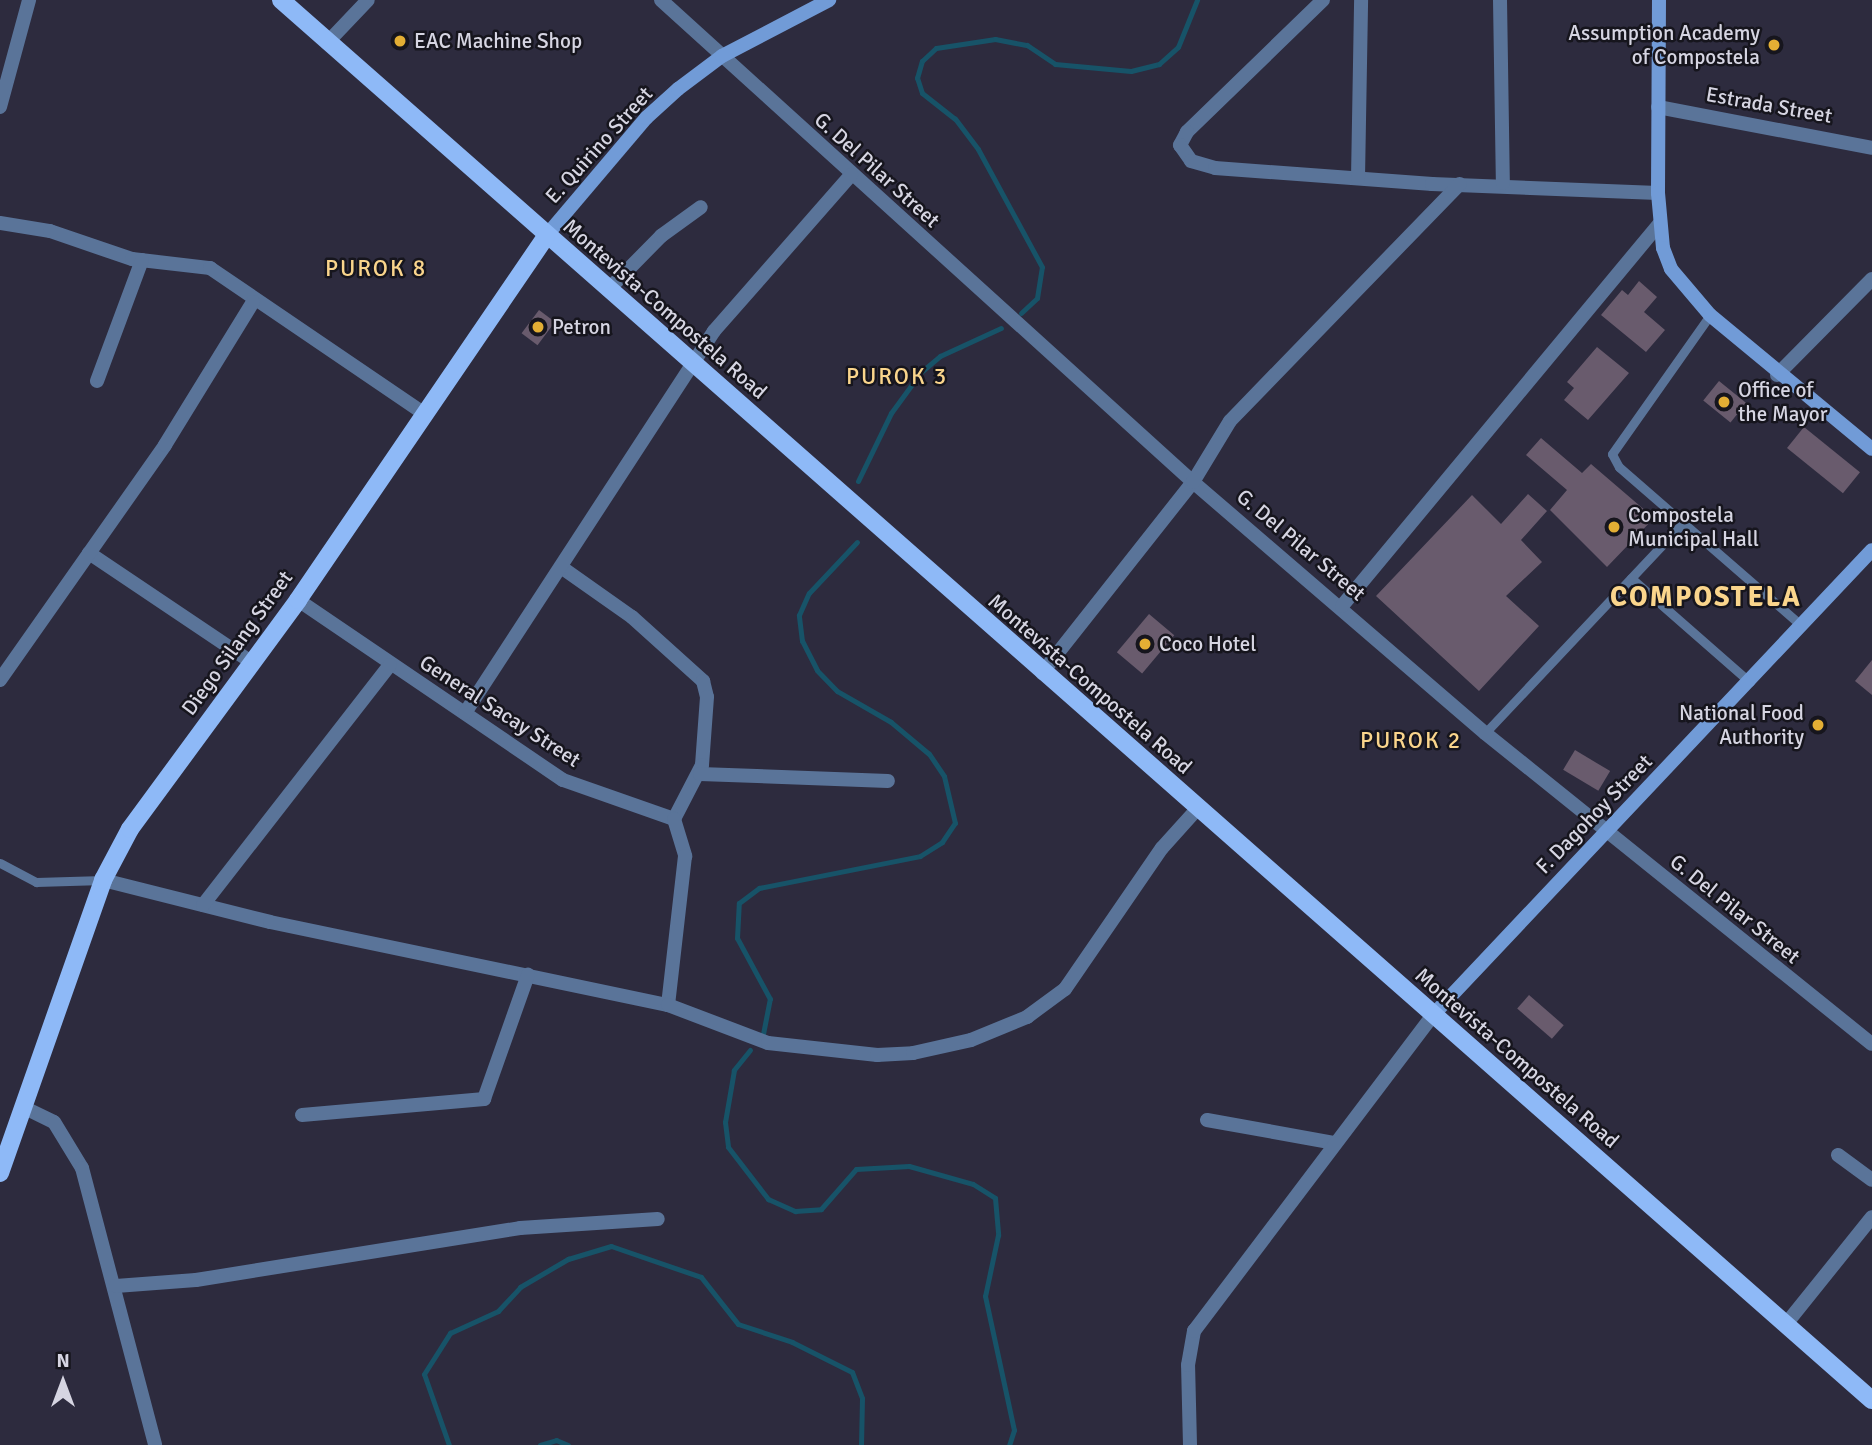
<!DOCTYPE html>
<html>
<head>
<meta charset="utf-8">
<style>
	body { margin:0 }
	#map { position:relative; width:1872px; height:1445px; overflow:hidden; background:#2d2b3e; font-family:Signika,sans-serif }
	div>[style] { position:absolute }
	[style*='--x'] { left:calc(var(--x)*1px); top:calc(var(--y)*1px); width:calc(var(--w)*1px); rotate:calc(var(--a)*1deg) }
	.stream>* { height:5px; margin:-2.5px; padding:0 2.5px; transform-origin:2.5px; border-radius:2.5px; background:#175368 }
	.building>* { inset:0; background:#695b6d; transform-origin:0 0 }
	.lane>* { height:9px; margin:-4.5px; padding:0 4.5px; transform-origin:4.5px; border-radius:4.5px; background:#5a7499 }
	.street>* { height:14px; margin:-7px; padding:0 7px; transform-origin:7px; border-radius:7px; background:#5a7499 }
	.secondary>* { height:14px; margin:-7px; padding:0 7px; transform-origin:7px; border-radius:7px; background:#719bd7 }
	.primary>* { height:18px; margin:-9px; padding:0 9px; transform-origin:9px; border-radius:9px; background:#8eb9f7 }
	.dots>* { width:19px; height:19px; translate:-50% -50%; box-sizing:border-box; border:4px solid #16151d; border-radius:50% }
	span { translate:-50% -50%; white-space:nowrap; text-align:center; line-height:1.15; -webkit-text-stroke:5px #16151d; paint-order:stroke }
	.poi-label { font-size:21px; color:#d6d5e2 }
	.right { translate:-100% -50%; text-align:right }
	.left { translate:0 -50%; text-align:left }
	.street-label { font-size:21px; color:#d6d5e2 }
	.neighbourhood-label { font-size:23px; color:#fad58c; letter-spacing:2px }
	.district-label { font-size:28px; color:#fad58c; font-weight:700; letter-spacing:2px }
	.north { position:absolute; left:28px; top:1347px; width:70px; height:70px; -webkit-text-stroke:5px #16151d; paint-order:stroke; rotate:0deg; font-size:19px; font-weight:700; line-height:28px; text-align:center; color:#d6d5e2 }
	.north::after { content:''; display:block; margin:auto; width:24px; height:32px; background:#d6d5e2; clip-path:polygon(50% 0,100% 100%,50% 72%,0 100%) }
</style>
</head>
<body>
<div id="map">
	<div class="stream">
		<div style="--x:1021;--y:313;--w:22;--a:-43"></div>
		<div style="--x:1037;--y:298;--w:31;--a:-81"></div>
		<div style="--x:1042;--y:267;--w:134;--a:-118.5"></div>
		<div style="--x:978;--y:149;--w:38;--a:-127"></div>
		<div style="--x:955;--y:119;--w:42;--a:-141.8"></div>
		<div style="--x:922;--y:93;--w:16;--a:-108"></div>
		<div style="--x:917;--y:78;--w:18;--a:-74"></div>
		<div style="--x:922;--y:61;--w:19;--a:-43"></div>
		<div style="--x:936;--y:48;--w:60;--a:-8.7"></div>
		<div style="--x:995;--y:39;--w:33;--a:11"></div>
		<div style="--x:1027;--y:45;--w:34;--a:34"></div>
		<div style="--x:1055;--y:64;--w:76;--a:5.3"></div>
		<div style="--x:1131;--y:71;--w:29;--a:-14"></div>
		<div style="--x:1159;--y:64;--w:25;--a:-42"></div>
		<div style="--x:1178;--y:47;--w:51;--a:-68"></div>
		<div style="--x:858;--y:481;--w:76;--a:-64.1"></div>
		<div style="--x:891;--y:413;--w:51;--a:-53.8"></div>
		<div style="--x:921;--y:372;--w:25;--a:-40"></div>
		<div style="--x:940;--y:356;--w:67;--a:-24.7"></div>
		<div style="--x:763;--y:1034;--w:36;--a:-79"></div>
		<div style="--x:770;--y:999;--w:69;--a:-118.4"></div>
		<div style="--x:737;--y:938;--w:35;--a:-87"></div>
		<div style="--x:739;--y:903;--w:25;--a:-37"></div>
		<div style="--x:759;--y:888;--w:164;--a:-11.2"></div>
		<div style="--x:920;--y:856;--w:26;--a:-32"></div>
		<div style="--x:942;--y:842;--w:23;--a:-56"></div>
		<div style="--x:955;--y:823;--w:48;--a:-103.2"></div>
		<div style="--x:944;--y:776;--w:27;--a:-124"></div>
		<div style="--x:929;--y:754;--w:50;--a:-139.9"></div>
		<div style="--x:891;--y:722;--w:62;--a:-150.1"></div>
		<div style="--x:837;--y:691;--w:29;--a:-134"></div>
		<div style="--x:817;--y:670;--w:33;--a:-117"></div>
		<div style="--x:802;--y:641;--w:26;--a:-97"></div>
		<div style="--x:799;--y:615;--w:24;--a:-66"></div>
		<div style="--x:809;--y:593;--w:70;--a:-46.7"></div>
		<div style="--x:750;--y:1050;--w:26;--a:129"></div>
		<div style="--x:734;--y:1070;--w:53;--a:99.8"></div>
		<div style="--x:725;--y:1122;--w:25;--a:83"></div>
		<div style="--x:728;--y:1147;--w:66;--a:52.4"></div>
		<div style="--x:768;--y:1199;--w:30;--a:24"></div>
		<div style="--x:795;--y:1211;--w:26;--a:-4"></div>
		<div style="--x:821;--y:1209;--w:53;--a:-48.8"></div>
		<div style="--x:856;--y:1169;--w:53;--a:-3.2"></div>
		<div style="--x:909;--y:1166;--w:66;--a:15.7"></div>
		<div style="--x:973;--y:1184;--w:26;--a:32"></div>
		<div style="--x:995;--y:1198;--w:37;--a:85"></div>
		<div style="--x:998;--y:1235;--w:62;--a:102"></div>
		<div style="--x:985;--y:1296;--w:137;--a:77.8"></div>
		<div style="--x:1014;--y:1430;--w:16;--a:108"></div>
		<div style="--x:449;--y:1445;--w:75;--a:-109.4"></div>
		<div style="--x:424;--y:1374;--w:49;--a:-57.6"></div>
		<div style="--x:450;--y:1333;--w:53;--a:-24.6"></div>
		<div style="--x:498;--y:1311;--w:33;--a:-47"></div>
		<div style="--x:520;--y:1287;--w:56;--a:-30.3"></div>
		<div style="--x:568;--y:1259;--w:45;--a:-16.8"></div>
		<div style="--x:611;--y:1246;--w:95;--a:19"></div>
		<div style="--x:701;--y:1277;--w:60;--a:51.8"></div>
		<div style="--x:738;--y:1324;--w:57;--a:18.4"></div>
		<div style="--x:792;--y:1342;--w:67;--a:26.6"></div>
		<div style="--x:852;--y:1372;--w:28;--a:69"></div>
		<div style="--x:862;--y:1398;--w:47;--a:91.2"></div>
		<div style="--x:540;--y:1445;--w:17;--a:-17"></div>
		<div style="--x:556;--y:1440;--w:13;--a:23"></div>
	</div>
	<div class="building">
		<div style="clip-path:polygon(1639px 281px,1657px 297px,1644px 312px,1665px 330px,1646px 352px,1601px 315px,1622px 290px,1628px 295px)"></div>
		<div style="left:539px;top:310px;width:20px;height:29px;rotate:37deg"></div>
		<div style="clip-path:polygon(1597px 347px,1629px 373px,1588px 420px,1564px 400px,1574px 388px,1567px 382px)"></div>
		<div style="left:1719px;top:381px;width:35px;height:25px;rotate:39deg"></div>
		<div style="left:1804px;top:427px;width:72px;height:27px;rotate:39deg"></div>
		<div style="clip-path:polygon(1541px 438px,1582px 473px,1591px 464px,1654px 518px,1607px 567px,1550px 510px,1567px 490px,1526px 455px)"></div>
		<div style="clip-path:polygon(1528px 494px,1547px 511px,1521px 540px,1542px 562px,1506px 596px,1539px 626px,1479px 691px,1376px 596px,1472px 495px,1501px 524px)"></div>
		<div style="left:1149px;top:614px;width:33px;height:50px;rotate:40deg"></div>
		<div style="clip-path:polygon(1872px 660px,1872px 695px,1855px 681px)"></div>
		<div style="left:1575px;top:750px;width:41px;height:23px;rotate:31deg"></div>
		<div style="left:1529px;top:995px;width:46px;height:18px;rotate:41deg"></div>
	</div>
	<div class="lane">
		<div style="--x:1710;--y:315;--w:170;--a:125.2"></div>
		<div style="--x:1612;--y:454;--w:15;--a:62"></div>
		<div style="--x:1619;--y:467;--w:242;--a:41"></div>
		<div style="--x:1631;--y:578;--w:158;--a:41.2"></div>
		<div style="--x:1485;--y:733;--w:289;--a:-46.7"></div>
		<div style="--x:0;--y:863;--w:41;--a:27.8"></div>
		<div style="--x:36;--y:882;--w:67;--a:-1.7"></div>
	</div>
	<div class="street">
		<div style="--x:661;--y:0;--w:718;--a:42.18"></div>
		<div style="--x:1193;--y:482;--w:385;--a:40.7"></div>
		<div style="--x:1485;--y:733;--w:496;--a:38.8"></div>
		<div style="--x:1323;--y:0;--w:190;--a:135.9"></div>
		<div style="--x:1187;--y:132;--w:15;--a:118"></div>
		<div style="--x:1180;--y:145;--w:19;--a:55"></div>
		<div style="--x:1191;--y:161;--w:25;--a:16"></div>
		<div style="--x:1215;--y:168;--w:218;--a:4.2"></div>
		<div style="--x:1432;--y:184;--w:226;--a:2.3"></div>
		<div style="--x:1500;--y:0;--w:183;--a:89.1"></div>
		<div style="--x:327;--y:43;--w:59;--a:-46.4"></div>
		<div style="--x:0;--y:107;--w:111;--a:-74.8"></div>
		<div style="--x:1658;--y:107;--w:218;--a:10.8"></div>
		<div style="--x:1358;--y:178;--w:178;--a:-89"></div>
		<div style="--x:0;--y:223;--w:51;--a:9.1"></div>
		<div style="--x:50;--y:231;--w:87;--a:18.9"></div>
		<div style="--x:132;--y:259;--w:79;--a:6.6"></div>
		<div style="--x:210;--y:268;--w:261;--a:34.2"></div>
		<div style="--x:608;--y:290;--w:76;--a:-45.5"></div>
		<div style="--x:661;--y:236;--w:49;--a:-35.9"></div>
		<div style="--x:1777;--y:375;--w:135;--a:-45.3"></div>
		<div style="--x:97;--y:381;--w:129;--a:-69.6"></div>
		<div style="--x:89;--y:553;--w:195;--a:33.9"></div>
		<div style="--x:561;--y:567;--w:87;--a:35.2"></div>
		<div style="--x:632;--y:617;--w:96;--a:42"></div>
		<div style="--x:703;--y:681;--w:16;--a:76"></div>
		<div style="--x:707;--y:697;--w:68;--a:94.2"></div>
		<div style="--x:702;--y:765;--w:61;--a:117.4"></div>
		<div style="--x:298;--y:600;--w:320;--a:34.2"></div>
		<div style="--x:563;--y:780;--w:118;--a:19.4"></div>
		<div style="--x:674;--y:819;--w:39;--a:73"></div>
		<div style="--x:685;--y:856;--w:150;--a:96.5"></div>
		<div style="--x:1342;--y:606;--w:496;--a:-50.3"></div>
		<div style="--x:1042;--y:673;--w:243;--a:-51.7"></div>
		<div style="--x:1193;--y:482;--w:71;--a:-58.8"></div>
		<div style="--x:1230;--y:421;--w:330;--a:-45.9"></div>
		<div style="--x:0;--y:680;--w:287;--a:-54.9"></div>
		<div style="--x:165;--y:445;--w:168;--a:-58.4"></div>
		<div style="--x:465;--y:713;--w:456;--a:-56.9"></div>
		<div style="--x:714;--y:331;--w:208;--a:-48.7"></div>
		<div style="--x:700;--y:774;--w:188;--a:2.1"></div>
		<div style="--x:103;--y:880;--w:172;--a:14.1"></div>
		<div style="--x:270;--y:922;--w:407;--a:11.8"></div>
		<div style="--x:668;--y:1005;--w:107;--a:20.8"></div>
		<div style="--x:768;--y:1043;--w:110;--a:6.3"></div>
		<div style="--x:877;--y:1055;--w:36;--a:-3"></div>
		<div style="--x:913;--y:1053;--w:59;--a:-12.6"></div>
		<div style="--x:971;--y:1040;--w:61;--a:-22.3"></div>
		<div style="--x:1027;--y:1017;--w:47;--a:-36.4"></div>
		<div style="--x:1065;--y:989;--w:171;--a:-55.5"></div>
		<div style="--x:1162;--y:848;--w:54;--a:-48"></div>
		<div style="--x:203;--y:905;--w:304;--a:-52.1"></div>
		<div style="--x:23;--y:1107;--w:34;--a:26"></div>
		<div style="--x:54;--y:1122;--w:54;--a:58.7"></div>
		<div style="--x:82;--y:1168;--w:286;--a:75.2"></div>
		<div style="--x:302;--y:1115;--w:183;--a:-5"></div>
		<div style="--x:484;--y:1099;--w:132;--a:-70.5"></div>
		<div style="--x:1207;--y:1120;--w:130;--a:10.2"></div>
		<div style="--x:1838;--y:1155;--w:42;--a:36.3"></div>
		<div style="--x:116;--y:1286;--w:80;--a:-4.3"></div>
		<div style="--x:196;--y:1280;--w:328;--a:-9.1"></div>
		<div style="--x:520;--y:1228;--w:138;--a:-3.7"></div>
		<div style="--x:1786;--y:1324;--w:137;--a:-51.2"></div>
		<div style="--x:1190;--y:1445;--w:80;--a:-91.4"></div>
		<div style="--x:1188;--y:1365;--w:35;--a:-80"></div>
		<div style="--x:1194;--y:1331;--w:396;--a:-52.9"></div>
	</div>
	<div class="secondary">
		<div style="--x:1659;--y:0;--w:193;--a:90.3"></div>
		<div style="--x:1658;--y:193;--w:55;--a:84.8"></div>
		<div style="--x:1663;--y:248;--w:22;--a:69"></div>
		<div style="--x:1671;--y:269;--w:60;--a:49.7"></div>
		<div style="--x:1710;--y:315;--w:210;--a:39.6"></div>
		<div style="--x:546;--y:236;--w:155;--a:-49.7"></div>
		<div style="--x:646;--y:118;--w:43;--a:-42.2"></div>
		<div style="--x:678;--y:89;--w:55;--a:-36.9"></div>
		<div style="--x:722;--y:56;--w:121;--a:-27.6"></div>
		<div style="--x:1433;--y:1015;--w:639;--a:-46.65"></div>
	</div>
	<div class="primary">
		<div style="--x:281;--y:0;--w:2119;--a:41.35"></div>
		<div style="--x:0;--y:1173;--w:311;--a:-70.6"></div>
		<div style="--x:103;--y:880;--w:58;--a:-62.1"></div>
		<div style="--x:130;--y:829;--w:284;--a:-53.7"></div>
		<div style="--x:298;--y:600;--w:440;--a:-55.7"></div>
	</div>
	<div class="dots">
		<div style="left:400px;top:41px;background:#e3ae34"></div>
		<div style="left:1774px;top:45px;background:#e3ae34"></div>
		<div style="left:538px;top:327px;background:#e3ae34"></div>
		<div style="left:1724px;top:402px;background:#e3ae34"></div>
		<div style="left:1614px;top:527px;background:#e3ae34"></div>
		<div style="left:1145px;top:644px;background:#e3ae34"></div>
		<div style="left:1818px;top:725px;background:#e3ae34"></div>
	</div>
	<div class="poi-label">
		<span class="right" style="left:1760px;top:45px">Assumption Academy<br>of Compostela</span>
		<span class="left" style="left:414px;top:41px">EAC Machine Shop</span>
		<span class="left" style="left:552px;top:327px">Petron</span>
		<span class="left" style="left:1738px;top:402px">Office of<br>the Mayor</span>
		<span class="left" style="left:1628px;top:527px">Compostela<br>Municipal Hall</span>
		<span class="left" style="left:1159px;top:644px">Coco Hotel</span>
		<span class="right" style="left:1804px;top:725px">National Food<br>Authority</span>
	</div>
	<div class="street-label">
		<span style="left:1769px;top:105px;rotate:10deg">Estrada Street</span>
		<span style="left:599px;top:145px;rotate:-48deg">E. Quirino Street</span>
		<span style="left:877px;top:170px;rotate:42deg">G. Del Pilar Street</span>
		<span style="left:665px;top:309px;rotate:41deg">Montevista-Compostela Road</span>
		<span style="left:1301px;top:545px;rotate:40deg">G. Del Pilar Street</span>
		<span style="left:237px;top:643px;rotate:-54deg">Diego Silang Street</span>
		<span style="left:1090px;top:684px;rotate:41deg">Montevista-Compostela Road</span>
		<span style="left:500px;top:711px;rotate:33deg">General Sacay Street</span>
		<span style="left:1594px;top:814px;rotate:-46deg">F. Dagohoy Street</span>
		<span style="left:1735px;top:909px;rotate:39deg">G. Del Pilar Street</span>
		<span style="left:1517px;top:1058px;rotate:41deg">Montevista-Compostela Road</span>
	</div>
	<div class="neighbourhood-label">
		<span style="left:376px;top:269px">PUROK 8</span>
		<span style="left:897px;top:377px">PUROK 3</span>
		<span style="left:1411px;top:741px">PUROK 2</span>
	</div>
	<div class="district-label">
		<span style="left:1706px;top:597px">COMPOSTELA</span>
	</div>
	<div class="north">N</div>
</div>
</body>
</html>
